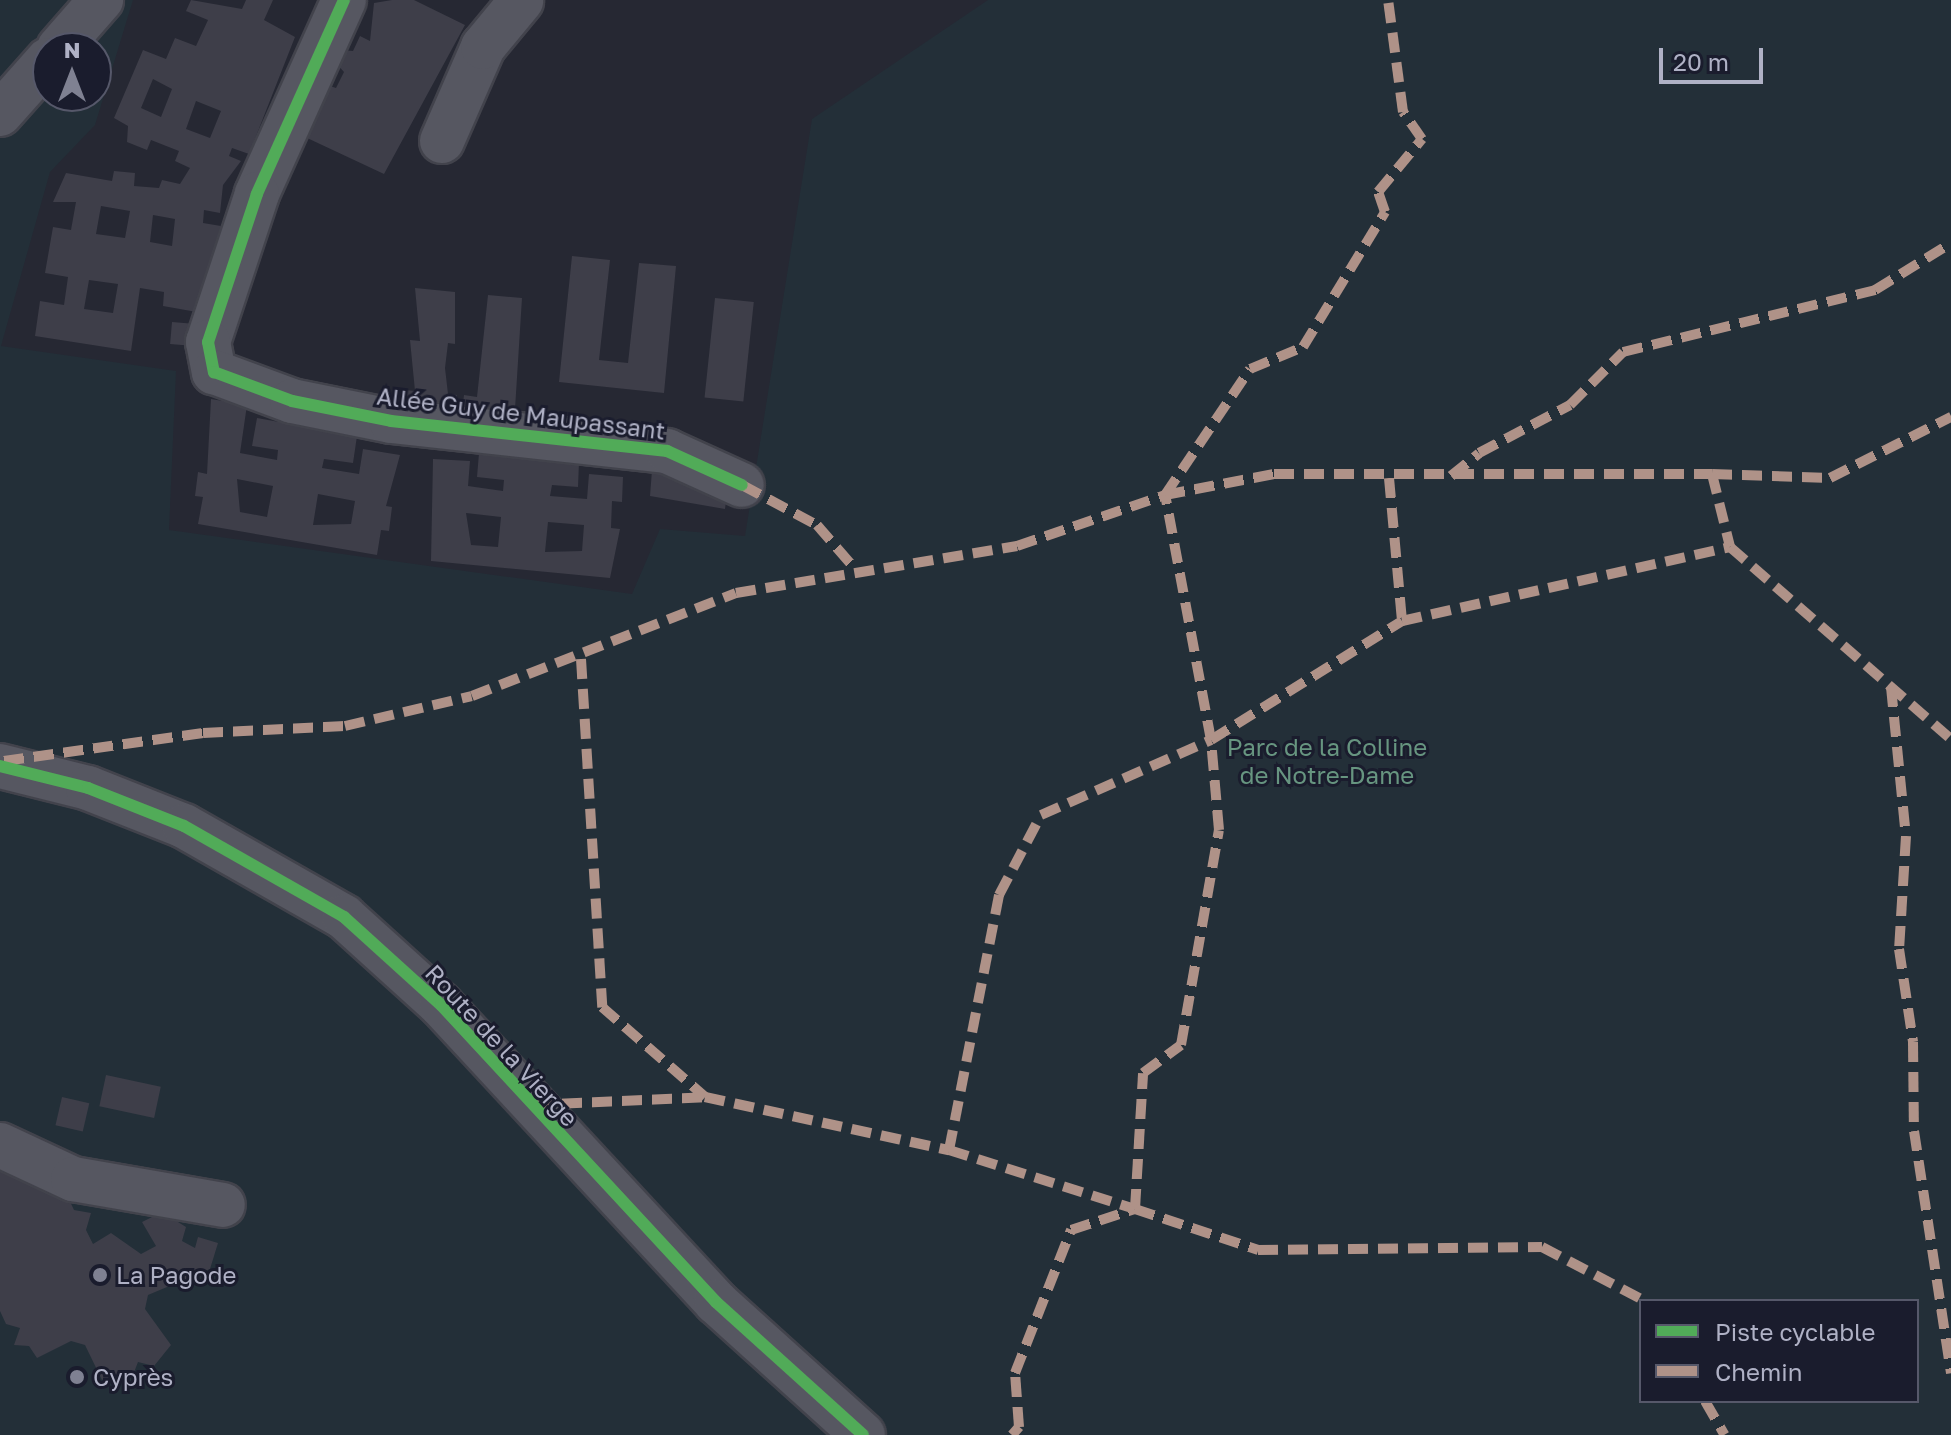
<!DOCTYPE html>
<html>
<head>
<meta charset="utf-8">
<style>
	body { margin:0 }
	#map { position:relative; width:1951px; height:1435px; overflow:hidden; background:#262833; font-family:"Golos Text",sans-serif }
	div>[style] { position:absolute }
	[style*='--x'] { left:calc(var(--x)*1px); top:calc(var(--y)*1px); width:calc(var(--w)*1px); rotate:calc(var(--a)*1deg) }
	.green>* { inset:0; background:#232f38 }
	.building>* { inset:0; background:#3e3e49; transform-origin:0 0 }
	.roads { filter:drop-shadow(2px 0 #42434c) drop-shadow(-2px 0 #42434c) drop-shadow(0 2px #42434c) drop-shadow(0 -2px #42434c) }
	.minor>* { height:44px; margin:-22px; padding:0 22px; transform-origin:22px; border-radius:22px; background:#565761 }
	.quiet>* { height:10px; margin-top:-5px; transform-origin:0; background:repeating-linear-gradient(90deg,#af9288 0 20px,transparent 0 30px) }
	.cycleway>* { height:12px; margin:-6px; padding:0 6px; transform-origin:6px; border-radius:6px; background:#51ab58 }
	.dots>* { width:22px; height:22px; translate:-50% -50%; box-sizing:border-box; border:4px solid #1a1c2d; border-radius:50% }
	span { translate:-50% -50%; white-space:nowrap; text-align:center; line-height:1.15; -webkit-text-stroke:6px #1a1c2d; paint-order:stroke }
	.street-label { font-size:24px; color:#afb1c5 }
	.park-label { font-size:24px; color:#679580 }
	.poi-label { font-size:24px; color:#afb1c5 }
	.left { translate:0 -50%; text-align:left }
	.legend { position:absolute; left:1639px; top:1299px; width:280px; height:104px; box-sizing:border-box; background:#1a1c2d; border:2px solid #56586a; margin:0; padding:10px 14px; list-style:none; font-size:24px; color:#afb1c5 }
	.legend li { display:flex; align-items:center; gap:16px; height:40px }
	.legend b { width:40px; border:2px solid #56586a }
	.north { position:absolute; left:32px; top:32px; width:80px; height:80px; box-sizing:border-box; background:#1a1c2d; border:2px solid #56586a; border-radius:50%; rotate:0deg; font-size:22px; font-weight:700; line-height:32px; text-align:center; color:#afb1c5 }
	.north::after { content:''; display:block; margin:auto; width:28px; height:36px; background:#7f8192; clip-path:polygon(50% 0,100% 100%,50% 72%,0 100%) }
	.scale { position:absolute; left:1659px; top:48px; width:104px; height:36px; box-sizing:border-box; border:4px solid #afb1c5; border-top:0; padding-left:10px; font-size:24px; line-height:28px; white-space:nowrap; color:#afb1c5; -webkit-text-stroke:6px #1a1c2d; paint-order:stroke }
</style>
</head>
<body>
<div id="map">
	<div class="green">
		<div style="clip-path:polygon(evenodd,0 0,133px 0,95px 125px,50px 172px,1px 346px,176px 371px,169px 530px,632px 594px,660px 529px,745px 536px,812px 119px,988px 0,1951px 0,1951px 1435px,0 1435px,0 0,48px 48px,96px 48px,96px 96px,48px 96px,48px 48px,0 0,1641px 1301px,1917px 1301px,1917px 1401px,1641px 1401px,1641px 1301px)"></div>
	</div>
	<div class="building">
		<div style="clip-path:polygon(evenodd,191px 0,242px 9px,246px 0,273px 0,264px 20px,295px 37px,249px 154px,232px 148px,229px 156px,241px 161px,223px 185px,220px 213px,204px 210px,203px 223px,221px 226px,208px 314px,163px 306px,164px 292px,140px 288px,131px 351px,35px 336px,40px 301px,64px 305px,68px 277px,45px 273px,53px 227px,71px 230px,76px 202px,53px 202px,66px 173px,112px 181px,114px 171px,135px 173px,134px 186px,159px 188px,162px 180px,180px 184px,190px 168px,175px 161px,179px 151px,151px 140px,147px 150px,127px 142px,128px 126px,114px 118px,143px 50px,166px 59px,175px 38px,196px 46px,208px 20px,186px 11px,191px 0,153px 79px,172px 89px,161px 117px,141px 108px,153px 79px,191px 0,196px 101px,221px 111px,210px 138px,186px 129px,196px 101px,191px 0,101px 206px,130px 211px,125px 238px,96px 234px,101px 206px,191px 0,153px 215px,175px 219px,172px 246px,150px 242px,153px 215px,191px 0,89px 280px,118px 284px,113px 313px,84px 309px,89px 280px)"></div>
		<div style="clip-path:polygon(392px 0,414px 0,465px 25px,384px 174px,305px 137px,327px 85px,336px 88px,344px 72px,335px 62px,342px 60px,340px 50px,353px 51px,360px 36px,370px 41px,374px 3px)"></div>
		<div style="clip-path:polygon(572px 256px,610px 260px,599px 360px,628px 363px,639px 263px,676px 266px,664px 393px,559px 382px)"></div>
		<div style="clip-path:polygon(415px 288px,455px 292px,455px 344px,448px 343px,445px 368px,448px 394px,457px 395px,454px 419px,403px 413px,405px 390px,415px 391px,410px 340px,420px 341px)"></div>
		<div style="clip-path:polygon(488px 295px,522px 298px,514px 425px,461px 420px,464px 395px,477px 397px)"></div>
		<div style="left:715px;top:298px;width:39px;height:100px;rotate:6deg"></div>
		<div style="left:172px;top:322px;width:24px;height:22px;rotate:5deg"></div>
		<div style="clip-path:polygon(evenodd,211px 399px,247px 405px,240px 453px,277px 460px,278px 450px,252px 446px,257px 418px,357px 436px,353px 463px,324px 459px,322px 468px,359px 474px,363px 449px,400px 455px,386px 506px,392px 507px,389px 531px,381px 530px,377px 555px,198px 524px,203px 497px,195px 496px,198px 472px,207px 474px,211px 399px,237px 479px,273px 486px,267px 517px,240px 512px,237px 479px,211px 399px,318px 494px,355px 501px,351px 524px,313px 525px,318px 494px)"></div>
		<div style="clip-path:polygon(evenodd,479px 453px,579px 462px,578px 487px,552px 485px,550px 496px,587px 499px,589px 474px,623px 477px,622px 502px,612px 501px,611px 528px,620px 529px,610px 578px,431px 561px,433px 459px,470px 461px,468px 486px,503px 491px,504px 480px,477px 477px,479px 453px,466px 513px,501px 517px,498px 547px,471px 545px,466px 513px,479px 453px,548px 522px,584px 525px,582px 551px,545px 552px,548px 522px)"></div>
		<div style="clip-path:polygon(652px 470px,679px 472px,678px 481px,728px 485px,725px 509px,650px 496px)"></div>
		<div style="left:106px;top:1075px;width:56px;height:32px;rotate:12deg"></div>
		<div style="left:62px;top:1097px;width:28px;height:29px;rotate:13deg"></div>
		<div style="clip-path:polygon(16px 1165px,24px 1182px,67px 1195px,74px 1210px,91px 1213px,86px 1230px,93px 1244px,111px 1233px,141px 1254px,156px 1246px,142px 1222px,162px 1212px,186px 1227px,182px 1241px,195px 1248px,198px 1237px,218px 1243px,210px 1269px,148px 1295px,145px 1309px,171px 1345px,154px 1366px,138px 1362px,133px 1375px,102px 1380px,85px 1345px,71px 1341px,37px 1358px,29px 1346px,14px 1345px,20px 1328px,6px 1324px,0 1311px,0 1171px)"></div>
	</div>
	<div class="roads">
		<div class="minor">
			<div style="--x:344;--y:0;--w:213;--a:114.2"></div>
			<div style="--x:257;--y:194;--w:156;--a:108.3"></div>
			<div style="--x:208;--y:342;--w:31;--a:79"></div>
			<div style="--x:214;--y:372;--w:83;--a:20.4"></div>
			<div style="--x:292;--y:401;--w:101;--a:11.4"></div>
			<div style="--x:391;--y:421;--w:278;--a:6.2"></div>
			<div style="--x:667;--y:451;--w:82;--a:24.4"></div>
			<div style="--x:59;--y:48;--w:64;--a:-48.8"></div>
			<div style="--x:0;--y:114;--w:72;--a:-48.4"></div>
			<div style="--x:442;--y:141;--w:103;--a:-66.4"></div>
			<div style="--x:483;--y:47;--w:60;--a:-50.4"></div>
			<div style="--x:0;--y:766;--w:91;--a:14"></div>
			<div style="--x:88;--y:788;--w:103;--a:21.6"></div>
			<div style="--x:184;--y:826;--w:184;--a:29.6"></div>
			<div style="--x:344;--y:917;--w:131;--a:42.2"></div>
			<div style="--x:441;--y:1005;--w:405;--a:47.2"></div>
			<div style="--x:716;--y:1302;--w:198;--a:42.1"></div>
			<div style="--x:0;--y:1145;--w:81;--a:25"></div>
			<div style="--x:73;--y:1179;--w:152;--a:9.8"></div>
		</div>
	</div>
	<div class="quiet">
		<div style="--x:1712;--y:474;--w:118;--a:1.9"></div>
		<div style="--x:1830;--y:478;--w:136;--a:-26.8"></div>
		<div style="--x:1451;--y:476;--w:36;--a:-39"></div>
		<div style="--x:1479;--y:453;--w:103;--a:-27.8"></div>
		<div style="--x:1570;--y:405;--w:75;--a:-45"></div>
		<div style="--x:1623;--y:352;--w:260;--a:-13.8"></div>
		<div style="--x:1875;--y:290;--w:89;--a:-31.7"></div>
		<div style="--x:1389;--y:478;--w:144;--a:84.8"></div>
		<div style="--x:742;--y:485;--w:85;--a:28.1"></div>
		<div style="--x:817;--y:525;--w:60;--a:49.1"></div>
		<div style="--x:581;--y:659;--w:349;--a:86.5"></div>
		<div style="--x:602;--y:1007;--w:137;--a:41.1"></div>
		<div style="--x:1891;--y:687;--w:150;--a:84.3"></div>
		<div style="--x:1906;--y:836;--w:113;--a:93.5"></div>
		<div style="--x:1899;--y:949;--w:94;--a:81.4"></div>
		<div style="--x:1913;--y:1042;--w:89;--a:89.4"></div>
		<div style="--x:1914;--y:1131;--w:245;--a:81.3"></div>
		<div style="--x:4;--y:761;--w:201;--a:-8"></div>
		<div style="--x:203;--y:733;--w:142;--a:-2.8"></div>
		<div style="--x:345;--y:726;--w:130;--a:-13.3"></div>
		<div style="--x:472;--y:696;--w:283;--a:-21.3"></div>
		<div style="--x:736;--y:593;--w:285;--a:-9.5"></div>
		<div style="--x:1017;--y:546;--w:157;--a:-19"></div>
		<div style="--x:1165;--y:495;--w:111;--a:-10.9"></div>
		<div style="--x:1274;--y:474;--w:438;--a:0"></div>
		<div style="--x:1712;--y:474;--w:75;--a:76.1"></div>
		<div style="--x:1730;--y:547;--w:293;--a:41"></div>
		<div style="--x:532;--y:1105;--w:173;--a:-2.6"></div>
		<div style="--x:705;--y:1097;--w:250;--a:12.3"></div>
		<div style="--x:949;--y:1150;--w:195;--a:17.6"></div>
		<div style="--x:1135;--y:1209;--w:136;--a:-86.6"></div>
		<div style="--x:1143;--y:1073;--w:47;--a:-36.4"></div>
		<div style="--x:1181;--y:1045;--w:218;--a:-80"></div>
		<div style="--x:1219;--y:830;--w:90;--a:-95.1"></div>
		<div style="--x:1211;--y:740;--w:249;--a:-100.6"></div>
		<div style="--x:1165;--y:495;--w:152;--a:-56"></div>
		<div style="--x:1250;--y:369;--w:57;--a:-22.5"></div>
		<div style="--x:1303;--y:347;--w:158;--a:-58.7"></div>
		<div style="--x:1385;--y:212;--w:21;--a:-109"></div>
		<div style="--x:1378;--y:192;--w:69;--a:-50.3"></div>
		<div style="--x:1422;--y:139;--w:33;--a:-125"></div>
		<div style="--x:1403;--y:112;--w:113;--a:-97.6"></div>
		<div style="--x:949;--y:1150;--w:260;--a:-78.9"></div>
		<div style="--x:999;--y:895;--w:90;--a:-62.3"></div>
		<div style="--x:1041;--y:815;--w:186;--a:-23.8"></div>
		<div style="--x:1211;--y:740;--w:225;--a:-31.9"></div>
		<div style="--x:1402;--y:621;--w:336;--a:-12.7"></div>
		<div style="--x:1705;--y:1401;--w:39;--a:60"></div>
		<div style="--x:1012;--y:1435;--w:11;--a:-49"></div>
		<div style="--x:1019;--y:1427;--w:54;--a:-94.2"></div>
		<div style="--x:1015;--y:1373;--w:154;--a:-68.6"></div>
		<div style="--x:1071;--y:1230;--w:67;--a:-18.2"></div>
		<div style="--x:1135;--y:1209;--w:130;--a:18.4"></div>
		<div style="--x:1258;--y:1250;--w:284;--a:-0.6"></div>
		<div style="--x:1542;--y:1247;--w:116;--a:27.7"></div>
	</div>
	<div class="cycleway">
		<div style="--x:344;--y:0;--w:213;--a:114.2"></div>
		<div style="--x:257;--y:194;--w:156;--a:108.3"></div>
		<div style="--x:208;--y:342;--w:31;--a:79"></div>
		<div style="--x:214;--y:372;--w:83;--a:20.4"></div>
		<div style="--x:292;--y:401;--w:101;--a:11.4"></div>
		<div style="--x:391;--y:421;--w:278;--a:6.2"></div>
		<div style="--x:667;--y:451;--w:82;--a:24.4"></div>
		<div style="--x:0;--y:766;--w:91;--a:14"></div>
		<div style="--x:88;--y:788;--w:103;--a:21.6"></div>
		<div style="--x:184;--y:826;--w:184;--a:29.6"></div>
		<div style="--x:344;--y:917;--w:131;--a:42.2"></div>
		<div style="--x:441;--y:1005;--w:405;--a:47.2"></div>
		<div style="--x:716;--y:1302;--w:198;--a:42.1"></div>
	</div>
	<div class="dots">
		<div style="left:100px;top:1275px;background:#7f8192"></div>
		<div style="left:77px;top:1377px;background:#7f8192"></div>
	</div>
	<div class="street-label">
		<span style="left:521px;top:413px;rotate:7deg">Allée Guy de Maupassant</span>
		<span style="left:502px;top:1045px;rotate:47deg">Route de la Vierge</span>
	</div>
	<div class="park-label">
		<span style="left:1327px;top:761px">Parc de la Colline<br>de Notre-Dame</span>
	</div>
	<div class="poi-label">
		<span class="left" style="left:116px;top:1275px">La Pagode</span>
		<span class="left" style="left:93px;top:1377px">Cyprès</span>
	</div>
	<ul class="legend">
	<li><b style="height:10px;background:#51ab58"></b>Piste cyclable</li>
	<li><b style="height:10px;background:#af9288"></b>Chemin</li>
	</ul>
	<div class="north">N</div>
	<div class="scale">20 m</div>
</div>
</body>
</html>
